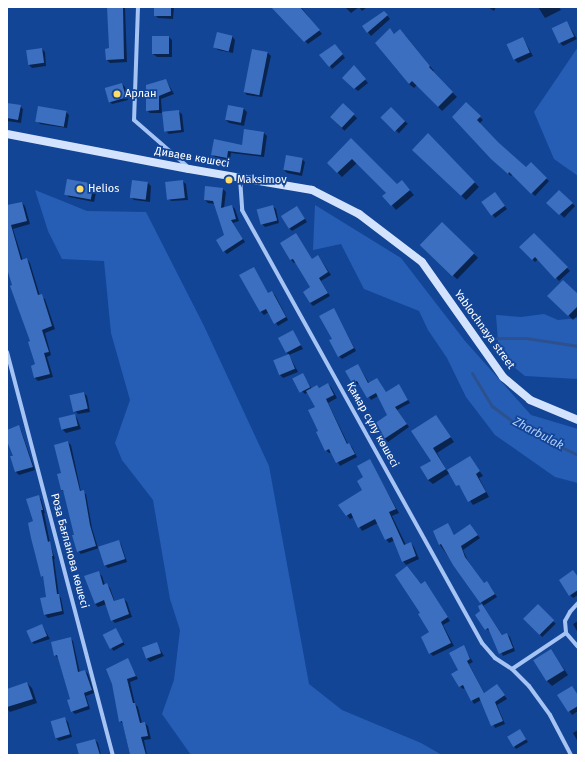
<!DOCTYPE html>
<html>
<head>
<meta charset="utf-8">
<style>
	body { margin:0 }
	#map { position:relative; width:585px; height:762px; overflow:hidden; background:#134597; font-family:"Fira Sans",sans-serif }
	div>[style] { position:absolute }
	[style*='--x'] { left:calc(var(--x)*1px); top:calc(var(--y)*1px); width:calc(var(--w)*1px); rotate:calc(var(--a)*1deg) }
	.green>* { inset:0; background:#265eb6 }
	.shadow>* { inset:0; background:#0007; transform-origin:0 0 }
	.stream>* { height:3px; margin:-1.5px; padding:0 1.5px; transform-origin:1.5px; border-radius:1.5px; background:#2d518f }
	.building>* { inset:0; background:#3c6fbf; transform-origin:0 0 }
	.street>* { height:4px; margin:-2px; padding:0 2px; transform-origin:2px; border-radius:2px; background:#a5c3f3 }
	.secondary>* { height:8px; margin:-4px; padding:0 4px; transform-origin:4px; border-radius:4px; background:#d4e3fd }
	.dots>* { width:11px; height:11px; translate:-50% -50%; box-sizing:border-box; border:2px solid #134597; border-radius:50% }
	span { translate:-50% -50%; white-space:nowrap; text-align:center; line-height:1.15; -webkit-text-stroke:3.5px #134597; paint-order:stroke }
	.poi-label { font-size:11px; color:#fff }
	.left { translate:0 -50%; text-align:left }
	.street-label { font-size:11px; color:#fff }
	.water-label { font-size:12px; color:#b1cef9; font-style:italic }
	.frame { position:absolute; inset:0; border:8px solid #fff; pointer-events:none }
</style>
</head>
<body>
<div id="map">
	<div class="green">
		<div style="clip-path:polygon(578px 47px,578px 176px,554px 159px,534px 112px)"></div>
		<div style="clip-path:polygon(35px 190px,87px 211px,146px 212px,204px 326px,269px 466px,309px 684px,342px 710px,421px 743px,442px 755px,191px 755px,162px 714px,174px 680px,180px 630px,170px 599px,153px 500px,122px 460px,115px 443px,130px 400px,111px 333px,104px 261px,62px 259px,48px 231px)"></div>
		<div style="clip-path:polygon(315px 205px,401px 258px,465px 341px,531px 415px,578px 429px,578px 483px,555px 477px,495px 435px,466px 397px,447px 358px,428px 330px,419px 311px,364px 289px,341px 244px,313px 250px)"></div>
		<div style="clip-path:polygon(544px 314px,558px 320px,578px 318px,578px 379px,525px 376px,499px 355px,496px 315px,521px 317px)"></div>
	</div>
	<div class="shadow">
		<div style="clip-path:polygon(108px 7px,125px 7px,127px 62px,110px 63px,107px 60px,110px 49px)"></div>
		<div style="clip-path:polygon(155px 7px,174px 7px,173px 19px,158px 18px,155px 15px)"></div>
		<div style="clip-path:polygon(273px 7px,301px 7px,322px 34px,308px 44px)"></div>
		<div style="clip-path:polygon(345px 7px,367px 7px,362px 11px,359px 7px,351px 13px)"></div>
		<div style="clip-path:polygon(488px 7px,496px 7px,494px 11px)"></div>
		<div style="clip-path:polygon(538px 7px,559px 7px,561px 10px,545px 18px)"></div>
		<div style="clip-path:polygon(387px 15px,390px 19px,371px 36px,363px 26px)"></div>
		<div style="clip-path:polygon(567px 22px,577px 39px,563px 46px,560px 43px)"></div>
		<div style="clip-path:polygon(390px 29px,395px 35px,405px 35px,434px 71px,432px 72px,457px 97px,442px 111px,417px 85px,414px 88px,409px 84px)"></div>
		<div style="clip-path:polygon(232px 36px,235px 40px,233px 53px,218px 50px,215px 47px)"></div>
		<div style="clip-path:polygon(169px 37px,172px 40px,172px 57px,157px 57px,153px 54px)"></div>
		<div style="clip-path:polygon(523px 38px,533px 56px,518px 63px,515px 60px)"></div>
		<div style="clip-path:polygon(338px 48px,345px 58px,332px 69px,330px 66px)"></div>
		<div style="clip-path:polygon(42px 49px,45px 52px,46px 66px,32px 68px,29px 65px)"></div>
		<div style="clip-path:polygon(253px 50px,268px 53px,271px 56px,262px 97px,247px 95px,244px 92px)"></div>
		<div style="clip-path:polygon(357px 70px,368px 83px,358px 91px,346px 81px)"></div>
		<div style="clip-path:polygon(166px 80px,174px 94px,161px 99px,162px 113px,178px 111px,182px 114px,184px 132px,169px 134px,166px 131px,164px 113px,150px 113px,147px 110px)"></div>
		<div style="clip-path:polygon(122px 84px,125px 87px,128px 100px,112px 104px,109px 101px)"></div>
		<div style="clip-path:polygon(7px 104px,20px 106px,23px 109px,21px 123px,7px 121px)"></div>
		<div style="left:343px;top:104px;width:20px;height:18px;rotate:45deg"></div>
		<div style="clip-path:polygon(466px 104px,483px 120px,479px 124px,526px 169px,531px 164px,549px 181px,535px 196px,513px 174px,511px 176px,492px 158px)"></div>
		<div style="clip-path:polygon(229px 106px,244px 109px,247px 112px,244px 126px,229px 123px,226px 120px)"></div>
		<div style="left:391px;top:108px;width:23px;height:13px;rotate:43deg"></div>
		<div style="clip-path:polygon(66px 112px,69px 115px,67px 128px,40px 124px,37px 121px)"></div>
		<div style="clip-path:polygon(264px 133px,267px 136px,264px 157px,231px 153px,230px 160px,215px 157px,212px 154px,242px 146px)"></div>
		<div style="clip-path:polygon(428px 135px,479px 187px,466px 200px,418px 155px)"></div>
		<div style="clip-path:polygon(351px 140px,397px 185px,406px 186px,414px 195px,396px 210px,384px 196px,387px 193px,357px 163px,342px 177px,328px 163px)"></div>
		<div style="clip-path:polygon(302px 159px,305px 162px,302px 176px,287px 173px,284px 170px)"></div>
		<div style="clip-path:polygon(133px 181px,148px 183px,151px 186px,150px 202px,134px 200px,131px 197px)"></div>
		<div style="clip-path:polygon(182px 181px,186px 184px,188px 200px,171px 201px,168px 198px)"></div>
		<div style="clip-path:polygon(94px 185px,97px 188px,94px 202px,69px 197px,66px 194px)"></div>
		<div style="clip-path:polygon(223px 189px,226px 192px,224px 208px,232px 206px,235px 209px,239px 221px,233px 223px,245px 242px,227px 254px,224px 251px,225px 235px,215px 204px,208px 203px,205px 200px)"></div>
		<div style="left:559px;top:191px;width:22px;height:16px;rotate:43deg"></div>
		<div style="clip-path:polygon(497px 196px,507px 209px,495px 218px,483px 201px)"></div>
		<div style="clip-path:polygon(22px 203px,25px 206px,30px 224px,13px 229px,23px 261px,27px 259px,30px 263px,40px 296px,45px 299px,55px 329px,45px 333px,51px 355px,47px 357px,53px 377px,38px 381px,35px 378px,32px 366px,36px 365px,31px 342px,7px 268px,7px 206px)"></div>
		<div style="clip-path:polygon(272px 206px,276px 209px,279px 223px,265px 227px,262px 224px)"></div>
		<div style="clip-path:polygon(297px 207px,307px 222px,292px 231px,289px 228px)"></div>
		<div style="left:442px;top:223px;width:50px;height:30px;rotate:44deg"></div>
		<div style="clip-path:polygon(534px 234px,570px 271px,559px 281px,538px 259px,535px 262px,521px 247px)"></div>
		<div style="clip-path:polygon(281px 243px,312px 260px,318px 257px,321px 260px,331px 275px,321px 281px,330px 296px,313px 306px,310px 303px,312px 288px,296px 262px,294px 263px,291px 260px)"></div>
		<div style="clip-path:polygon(254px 268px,268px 294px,272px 292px,275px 295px,288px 320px,278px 326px,269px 312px,264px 315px,261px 312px)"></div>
		<div style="clip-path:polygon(549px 296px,578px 296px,578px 315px,573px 320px)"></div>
		<div style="clip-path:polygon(334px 309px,356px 351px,342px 359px,339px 356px,333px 339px)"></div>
		<div style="clip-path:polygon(293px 331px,303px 349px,289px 355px,286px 352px)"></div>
		<div style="clip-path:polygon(289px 355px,298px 372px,283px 378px,280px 375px)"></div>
		<div style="clip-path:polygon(358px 365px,369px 383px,377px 379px,386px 393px,399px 385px,410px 403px,397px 410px,409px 427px,388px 442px,385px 439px,389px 415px,378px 396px,371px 400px,360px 383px,355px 386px,352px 383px)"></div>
		<div style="clip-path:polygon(303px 375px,312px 389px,319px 388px,328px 384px,331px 387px,337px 398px,328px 403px,348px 444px,352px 447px,357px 457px,340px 466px,332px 452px,329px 453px,326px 450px,320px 431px,316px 407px,308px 392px,305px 394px,302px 391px)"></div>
		<div style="clip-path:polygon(84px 393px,87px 396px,90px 412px,78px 414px,75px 411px)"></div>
		<div style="clip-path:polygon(74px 415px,77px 418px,81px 429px,66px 433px,63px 430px)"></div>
		<div style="clip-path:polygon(436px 416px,454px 442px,437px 453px,447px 471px,470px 457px,483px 476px,479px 478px,489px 497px,473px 505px,450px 473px,433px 484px,428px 480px,432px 461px,413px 431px)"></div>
		<div style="clip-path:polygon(18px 427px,21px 430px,35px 470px,19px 475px,16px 472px,14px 456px,7px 438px,7px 431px)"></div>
		<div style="clip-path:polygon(68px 442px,71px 445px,81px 492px,86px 494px,92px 528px,98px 548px,118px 541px,121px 544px,127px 562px,108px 568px,105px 565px,99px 548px,81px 554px,78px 551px,65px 493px,62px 490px)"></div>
		<div style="clip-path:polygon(369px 460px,399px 513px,392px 516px,406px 545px,411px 543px,414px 547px,419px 559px,406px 565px,403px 561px,395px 540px,389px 543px,386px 539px,378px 523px,362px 531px,354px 517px,350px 519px,340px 506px,363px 490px)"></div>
		<div style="clip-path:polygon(38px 496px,41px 499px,45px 513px,44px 513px,50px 543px,55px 559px,54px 559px,59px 596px,61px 598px,64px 614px,48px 618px,45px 615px,47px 597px,45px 579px,42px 576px,34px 522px)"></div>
		<div style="clip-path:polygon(448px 525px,455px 536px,473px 529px,480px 538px,463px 550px,468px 561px,484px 584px,490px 586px,497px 597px,483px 606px,503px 636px,507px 634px,510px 637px,515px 651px,503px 656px,490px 631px,486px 629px,479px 607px,483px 605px,440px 545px,434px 531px)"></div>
		<div style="clip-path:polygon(99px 573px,102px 576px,105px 585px,107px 585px,110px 588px,115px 602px,124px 599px,127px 602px,132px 617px,115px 623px,112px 620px,107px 604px,98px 607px,95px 604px)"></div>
		<div style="clip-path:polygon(578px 577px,578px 595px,573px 598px,570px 595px)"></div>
		<div style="clip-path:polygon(421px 585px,428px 586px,450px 621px,443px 625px,454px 646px,433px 656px,430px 653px,431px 633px)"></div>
		<div style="left:538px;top:606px;width:25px;height:19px;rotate:45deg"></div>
		<div style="clip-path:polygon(578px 621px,578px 633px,573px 624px)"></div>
		<div style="clip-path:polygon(42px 625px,50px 639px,34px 644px,31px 641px)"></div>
		<div style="left:116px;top:629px;width:18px;height:13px;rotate:61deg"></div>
		<div style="clip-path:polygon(70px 638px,73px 641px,80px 673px,85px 671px,88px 674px,94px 693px,86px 696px,90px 709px,75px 714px,72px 711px,71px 700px,58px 658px,55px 655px)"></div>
		<div style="clip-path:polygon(156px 643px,164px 656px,150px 662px,147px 659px)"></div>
		<div style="clip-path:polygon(463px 647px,473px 662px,469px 664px,484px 693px,497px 685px,507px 699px,497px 705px,505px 724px,495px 728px,481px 700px,474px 704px,465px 688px,463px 689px,460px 686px,459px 670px)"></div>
		<div style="clip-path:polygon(551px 650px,568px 675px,552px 686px,547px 681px)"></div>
		<div style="clip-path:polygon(128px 660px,138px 679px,130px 682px,135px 704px,138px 707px,142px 723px,145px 723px,148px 726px,151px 739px,144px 740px,147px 755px,130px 755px,123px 724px,120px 721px)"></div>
		<div style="clip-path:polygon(27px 683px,32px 688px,37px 703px,10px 712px,7px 709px,7px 690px)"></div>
		<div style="clip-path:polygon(572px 687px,578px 695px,578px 711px,572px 715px,559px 696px)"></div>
		<div style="clip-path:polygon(65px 719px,68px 722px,72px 737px,59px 741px,56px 738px)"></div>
		<div style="clip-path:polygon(578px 730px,578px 742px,573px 733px)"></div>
		<div style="clip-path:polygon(520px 731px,528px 742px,516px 749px,508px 737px)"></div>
		<div style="clip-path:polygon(95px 740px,98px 743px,101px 755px,80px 755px)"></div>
	</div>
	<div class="stream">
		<div style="--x:497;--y:338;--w:29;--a:0"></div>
		<div style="--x:526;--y:338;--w:53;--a:8.7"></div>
		<div style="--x:472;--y:373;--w:39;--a:59"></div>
		<div style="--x:492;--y:406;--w:36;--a:37"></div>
		<div style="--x:521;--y:428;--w:63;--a:25.3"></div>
	</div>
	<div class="building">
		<div style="clip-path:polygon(107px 7px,123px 7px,124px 59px,106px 60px,105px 49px,109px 48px)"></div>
		<div style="left:154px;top:7px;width:17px;height:9px"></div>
		<div style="clip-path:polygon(271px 7px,300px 7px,320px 30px,304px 42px)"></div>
		<div style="clip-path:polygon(384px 11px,388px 15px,367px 33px,362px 26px)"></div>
		<div style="left:567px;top:21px;width:17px;height:17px;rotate:65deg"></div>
		<div style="clip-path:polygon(390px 28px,394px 34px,400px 29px,430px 66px,429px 67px,453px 92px,438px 107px,412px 81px,409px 84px,375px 43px)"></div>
		<div style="left:217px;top:32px;width:16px;height:16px;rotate:14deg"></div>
		<div style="left:152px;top:36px;width:17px;height:18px"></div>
		<div style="left:523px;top:37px;width:17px;height:18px;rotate:66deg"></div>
		<div style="clip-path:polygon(335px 44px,343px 54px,329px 67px,319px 55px)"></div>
		<div style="left:42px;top:48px;width:15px;height:16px;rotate:82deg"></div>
		<div style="left:252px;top:49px;width:16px;height:44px;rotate:11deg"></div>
		<div style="clip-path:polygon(354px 65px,366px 79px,354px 89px,342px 78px)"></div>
		<div style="clip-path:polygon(166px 79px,171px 91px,159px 96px,159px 110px,146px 111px,146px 85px)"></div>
		<div style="left:122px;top:83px;width:15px;height:18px;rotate:74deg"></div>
		<div style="clip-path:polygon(466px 102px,481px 116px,477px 120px,498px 142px,526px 167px,531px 162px,547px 178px,531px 194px,509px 172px,508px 174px,491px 159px,452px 117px)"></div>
		<div style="clip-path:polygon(7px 103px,21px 105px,18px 120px,7px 118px)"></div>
		<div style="left:343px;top:103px;width:16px;height:19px;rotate:43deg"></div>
		<div style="left:228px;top:105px;width:16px;height:15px;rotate:11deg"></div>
		<div style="left:38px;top:106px;width:29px;height:16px;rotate:10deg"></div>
		<div style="left:391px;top:107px;width:20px;height:15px;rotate:45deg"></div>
		<div style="left:179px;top:110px;width:20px;height:17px;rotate:84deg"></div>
		<div style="clip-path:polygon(244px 129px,264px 132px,261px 155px,228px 151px,227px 158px,211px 155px,214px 139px,242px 145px)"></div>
		<div style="clip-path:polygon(428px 133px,475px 182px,461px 196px,412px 150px)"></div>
		<div style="clip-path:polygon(351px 138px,397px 184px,402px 180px,410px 190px,391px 206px,382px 196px,386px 193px,352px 159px,337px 173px,327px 163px)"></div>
		<div style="left:286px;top:155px;width:17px;height:15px;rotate:10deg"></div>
		<div style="left:67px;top:179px;width:27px;height:16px;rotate:10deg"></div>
		<div style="left:132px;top:180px;width:16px;height:18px;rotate:7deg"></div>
		<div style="left:183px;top:180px;width:18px;height:18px;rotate:84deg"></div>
		<div style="clip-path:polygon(205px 186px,223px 188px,221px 208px,232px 205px,236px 219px,231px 220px,243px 239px,223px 252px,216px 240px,224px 235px,213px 201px,204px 200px)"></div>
		<div style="clip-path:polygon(559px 190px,573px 203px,559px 215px,546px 203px)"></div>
		<div style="left:495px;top:192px;width:17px;height:17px;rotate:54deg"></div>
		<div style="clip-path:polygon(22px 202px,27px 221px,11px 225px,21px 260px,27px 258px,38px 295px,42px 294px,52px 326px,42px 330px,49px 352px,44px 353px,50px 374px,34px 378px,31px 366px,35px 364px,28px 342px,30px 341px,10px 286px,12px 285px,7px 269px,7px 205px)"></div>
		<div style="left:273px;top:205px;width:16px;height:17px;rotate:75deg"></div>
		<div style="left:297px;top:206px;width:15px;height:19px;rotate:58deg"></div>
		<div style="left:442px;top:222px;width:45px;height:32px;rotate:44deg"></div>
		<div style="clip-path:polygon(296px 233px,312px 259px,318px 255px,328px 272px,319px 278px,328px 293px,310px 303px,303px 292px,310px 287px,293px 259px,290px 260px,280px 243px)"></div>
		<div style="clip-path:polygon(534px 233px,568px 267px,555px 279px,535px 257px,532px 260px,519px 247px)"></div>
		<div style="clip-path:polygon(254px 267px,268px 293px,272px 291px,286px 317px,274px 324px,266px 309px,260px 312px,239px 275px)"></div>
		<div style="clip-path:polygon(563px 280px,578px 294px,578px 306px,568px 316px,547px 296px)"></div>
		<div style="clip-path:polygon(334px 308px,354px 348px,338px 357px,329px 340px,332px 339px,319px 316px)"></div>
		<div style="left:293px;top:330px;width:17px;height:17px;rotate:62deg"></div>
		<div style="left:289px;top:354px;width:16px;height:17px;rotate:68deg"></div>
		<div style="clip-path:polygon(358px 364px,368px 383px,377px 378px,386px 392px,399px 384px,408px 400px,395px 407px,407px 424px,384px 439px,374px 424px,387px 415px,376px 393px,367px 398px,357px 381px,352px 383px,345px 371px)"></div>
		<div style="left:303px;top:373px;width:16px;height:12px;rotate:63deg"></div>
		<div style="clip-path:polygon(328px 383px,334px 395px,326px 399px,347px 444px,349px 443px,355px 454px,336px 463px,329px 449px,325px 451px,316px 432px,318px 431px,308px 410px,315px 407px,306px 391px,317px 385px,319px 388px)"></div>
		<div style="left:84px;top:392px;width:17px;height:15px;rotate:77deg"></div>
		<div style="left:75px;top:414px;width:12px;height:17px;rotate:76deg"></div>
		<div style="clip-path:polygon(436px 415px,451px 437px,433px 448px,446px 469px,428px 480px,420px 467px,431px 461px,411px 431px)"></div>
		<div style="clip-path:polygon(19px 425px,33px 467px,15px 472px,10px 456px,13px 456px,7px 441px,7px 430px)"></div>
		<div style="clip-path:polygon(68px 441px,80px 491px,84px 490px,90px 525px,96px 546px,77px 552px,72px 535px,74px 535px,63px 490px,61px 490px,57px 474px,61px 473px,54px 445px)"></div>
		<div style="clip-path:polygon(470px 456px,480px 471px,476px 474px,486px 492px,468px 502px,459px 485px,456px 486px,447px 470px)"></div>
		<div style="clip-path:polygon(370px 459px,396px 509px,389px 512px,404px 545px,411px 542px,416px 556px,402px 562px,392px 537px,385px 540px,375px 519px,358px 528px,351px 513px,346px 516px,338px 505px,362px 490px,357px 481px,363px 477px,357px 466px)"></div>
		<div style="clip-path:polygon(39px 495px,43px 510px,41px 510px,48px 542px,50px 541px,53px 556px,52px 556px,57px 594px,59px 594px,62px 611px,44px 615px,40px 598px,46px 597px,43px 576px,41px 577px,31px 538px,28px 523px,33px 521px,26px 499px)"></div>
		<div style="clip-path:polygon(448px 523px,454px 535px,470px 524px,478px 535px,461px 546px,465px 557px,484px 583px,487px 581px,495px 594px,480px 603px,453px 565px,441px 544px,439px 545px,433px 531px)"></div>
		<div style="left:119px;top:540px;width:20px;height:22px;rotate:72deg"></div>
		<div style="clip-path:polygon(407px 566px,421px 584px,425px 581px,448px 617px,441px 622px,451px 643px,429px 654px,421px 637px,429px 632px,418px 614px,420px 613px,395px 575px)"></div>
		<div style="clip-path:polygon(573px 570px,578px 577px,578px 590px,569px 596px,559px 580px)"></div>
		<div style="clip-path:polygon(99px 571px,103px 585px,107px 583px,114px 601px,124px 598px,129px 614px,111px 621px,104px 600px,95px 604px,84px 576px)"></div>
		<div style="clip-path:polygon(482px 604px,502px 635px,507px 633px,513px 648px,499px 654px,488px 628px,485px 630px,475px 615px,480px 611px,478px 606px)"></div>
		<div style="left:538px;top:604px;width:23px;height:21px;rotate:45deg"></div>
		<div style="left:42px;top:624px;width:13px;height:17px;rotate:67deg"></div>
		<div style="left:116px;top:628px;width:16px;height:15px;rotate:63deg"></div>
		<div style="clip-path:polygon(71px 637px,78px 672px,85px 670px,92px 690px,84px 693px,88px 706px,71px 712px,67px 700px,70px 699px,57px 655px,54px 656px,51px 642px)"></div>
		<div style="left:157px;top:642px;width:12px;height:16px;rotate:70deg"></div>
		<div style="clip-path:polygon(464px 645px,470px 659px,467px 661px,484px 693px,497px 684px,505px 695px,495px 702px,503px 721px,491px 726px,479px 697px,471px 701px,463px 685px,459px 687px,451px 674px,458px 670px,449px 653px)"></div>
		<div style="left:551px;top:649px;width:25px;height:21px;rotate:58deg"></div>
		<div style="clip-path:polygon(128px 658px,136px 676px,127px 679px,133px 703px,135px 703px,140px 723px,145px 722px,148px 736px,141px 737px,146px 755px,130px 755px,122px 721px,119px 722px,112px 684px,106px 669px)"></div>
		<div style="clip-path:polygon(27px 682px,33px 699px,7px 707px,7px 689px)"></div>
		<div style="clip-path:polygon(572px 686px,578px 695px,578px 706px,568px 712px,557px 695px)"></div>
		<div style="left:65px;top:717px;width:18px;height:15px;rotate:74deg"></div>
		<div style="left:520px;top:729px;width:12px;height:15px;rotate:59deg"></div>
		<div style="clip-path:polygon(95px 739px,100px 755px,79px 755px,76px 744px)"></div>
	</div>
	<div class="street">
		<div style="--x:138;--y:7;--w:113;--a:92"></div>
		<div style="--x:134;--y:120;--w:72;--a:41"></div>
		<div style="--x:240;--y:178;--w:32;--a:86"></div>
		<div style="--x:242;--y:210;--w:495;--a:61"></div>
		<div style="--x:482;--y:643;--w:20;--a:49"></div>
		<div style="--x:495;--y:658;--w:20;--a:33"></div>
		<div style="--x:512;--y:669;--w:65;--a:-33.7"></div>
		<div style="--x:7;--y:352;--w:417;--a:75.3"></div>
		<div style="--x:578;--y:603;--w:12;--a:132"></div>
		<div style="--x:570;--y:612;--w:10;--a:119"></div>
		<div style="--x:565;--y:621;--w:12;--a:85"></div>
		<div style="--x:566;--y:633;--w:18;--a:49"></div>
		<div style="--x:512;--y:669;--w:24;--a:45"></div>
		<div style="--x:529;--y:686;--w:36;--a:54"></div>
		<div style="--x:550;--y:715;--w:45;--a:62.3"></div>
	</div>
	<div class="secondary">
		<div style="--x:7;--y:134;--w:185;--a:10.9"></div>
		<div style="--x:189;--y:169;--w:125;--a:9.7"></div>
		<div style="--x:312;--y:190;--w:53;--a:27.1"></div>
		<div style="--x:359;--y:214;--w:79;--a:37.3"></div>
		<div style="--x:422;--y:262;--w:141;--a:54.8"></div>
		<div style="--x:503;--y:377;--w:35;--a:40"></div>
		<div style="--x:530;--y:400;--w:52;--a:22.6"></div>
	</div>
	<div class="dots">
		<div style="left:117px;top:94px;background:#ffdc66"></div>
		<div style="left:229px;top:180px;background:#ffdc66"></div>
		<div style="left:80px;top:189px;background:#ffdc66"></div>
	</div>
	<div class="poi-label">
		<span class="left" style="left:125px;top:94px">Арлан</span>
		<span class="left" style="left:237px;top:180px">Maksimov</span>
		<span class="left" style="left:88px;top:189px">Helios</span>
	</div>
	<div class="street-label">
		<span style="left:192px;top:158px;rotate:10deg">Диваев көшесі</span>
		<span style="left:484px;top:330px;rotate:54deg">Yablochnaya street</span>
		<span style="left:372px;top:425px;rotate:61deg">Қамар сұлу көшесі</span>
		<span style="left:69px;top:551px;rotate:75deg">Роза Бағланова көшесі</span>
	</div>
	<div class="water-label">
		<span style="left:538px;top:434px;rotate:28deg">Zharbulak</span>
	</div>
	<div class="frame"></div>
</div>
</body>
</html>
